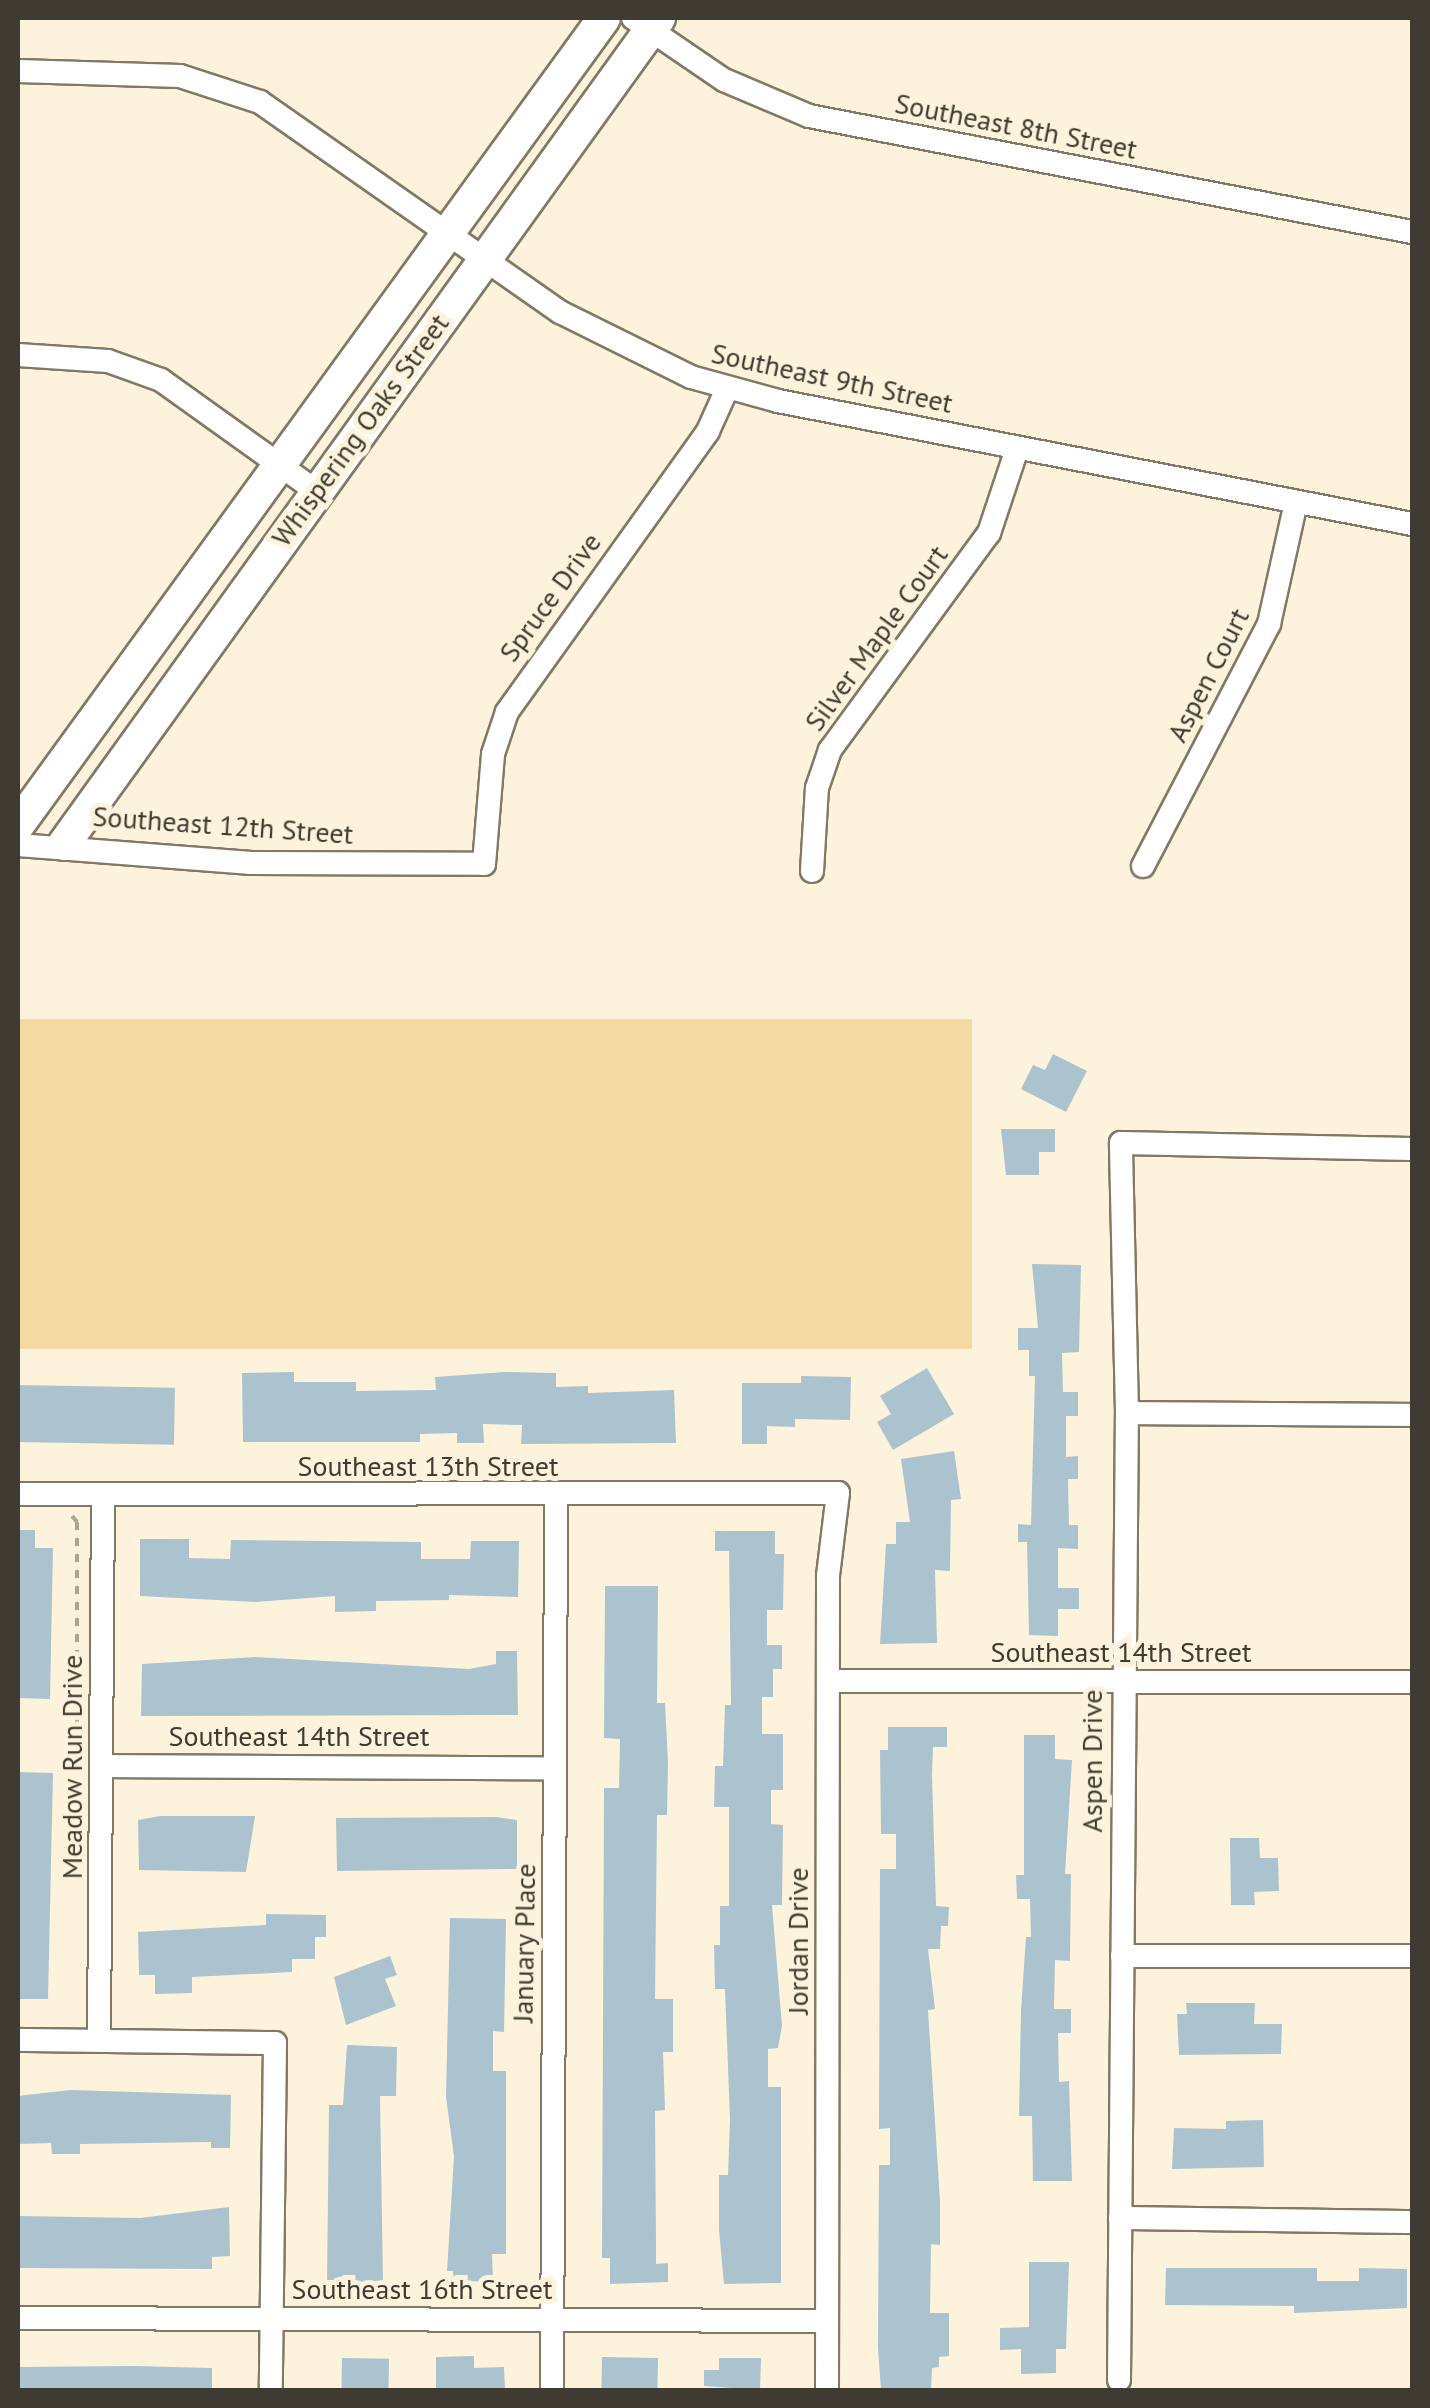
<!DOCTYPE html>
<html>
<head>
<meta charset="utf-8">
<style>
	body { margin:0 }
	#map { position:relative; width:1430px; height:2408px; overflow:hidden; background:#fdf3dc; font-family:"PT Sans",sans-serif }
	div>[style] { position:absolute }
	[style*='--x'] { left:calc(var(--x)*1px); top:calc(var(--y)*1px); width:calc(var(--w)*1px); rotate:calc(var(--a)*1deg) }
	.green>* { inset:0; background:#f3daa2; transform-origin:0 0 }
	.building>* { inset:0; background:#aac3cf; transform-origin:0 0 }
	.path>* { height:4px; margin-top:-2px; transform-origin:0; background:repeating-linear-gradient(90deg,#aba493 0 8px,transparent 0 16px) }
	.roads { filter:drop-shadow(2px 0 #827964) drop-shadow(-2px 0 #827964) drop-shadow(0 2px #827964) drop-shadow(0 -2px #827964) }
	.street>* { height:22px; margin:-11px; padding:0 11px; transform-origin:11px; border-radius:11px; background:#fff }
	.secondary>* { height:32px; margin:-16px; padding:0 16px; transform-origin:16px; border-radius:16px; background:#fff }
	span { translate:-50% -50%; white-space:nowrap; text-align:center; line-height:1.15; -webkit-text-stroke:10px #fdf3dc; paint-order:stroke }
	.street-label { font-size:28px; color:#3f3b32 }
	.frame { position:absolute; inset:0; border:20px solid #3f3b32; pointer-events:none }
</style>
</head>
<body>
<div id="map">
	<div class="green">
		<div style="left:18px;top:1019px;width:954px;height:330px"></div>
	</div>
	<div class="building">
		<div style="clip-path:polygon(1053px 1054px,1087px 1071px,1066px 1112px,1021px 1089px,1033px 1065px,1045px 1070px)"></div>
		<div style="clip-path:polygon(1001px 1129px,1055px 1129px,1055px 1152px,1039px 1152px,1039px 1175px,1006px 1175px)"></div>
		<div style="clip-path:polygon(1032px 1264px,1081px 1265px,1079px 1352px,1062px 1353px,1063px 1392px,1078px 1392px,1078px 1416px,1066px 1416px,1066px 1457px,1078px 1456px,1078px 1479px,1068px 1479px,1069px 1525px,1078px 1525px,1078px 1549px,1058px 1548px,1058px 1588px,1079px 1588px,1079px 1609px,1058px 1609px,1058px 1636px,1029px 1635px,1027px 1542px,1018px 1542px,1018px 1524px,1031px 1525px,1035px 1376px,1029px 1376px,1029px 1350px,1018px 1350px,1018px 1328px,1038px 1328px)"></div>
		<div style="clip-path:polygon(927px 1368px,954px 1414px,893px 1450px,877px 1422px,891px 1414px,880px 1396px)"></div>
		<div style="clip-path:polygon(294px 1372px,294px 1382px,356px 1382px,356px 1391px,436px 1390px,435px 1377px,504px 1372px,556px 1373px,556px 1387px,588px 1386px,588px 1393px,674px 1390px,676px 1443px,521px 1444px,522px 1425px,483px 1424px,484px 1443px,457px 1443px,457px 1433px,420px 1434px,420px 1442px,243px 1442px,242px 1373px)"></div>
		<div style="clip-path:polygon(801px 1376px,851px 1377px,850px 1420px,795px 1419px,795px 1427px,767px 1426px,767px 1444px,742px 1444px,742px 1383px,801px 1383px)"></div>
		<div style="left:18px;top:1385px;width:157px;height:57px;rotate:1deg"></div>
		<div style="clip-path:polygon(954px 1451px,961px 1499px,951px 1500px,950px 1571px,935px 1570px,937px 1643px,880px 1644px,886px 1544px,896px 1544px,896px 1522px,910px 1522px,901px 1459px)"></div>
		<div style="clip-path:polygon(18px 1530px,35px 1530px,35px 1548px,53px 1548px,50px 1699px,18px 1698px)"></div>
		<div style="clip-path:polygon(715px 1531px,775px 1531px,775px 1554px,784px 1554px,783px 1610px,767px 1610px,767px 1645px,782px 1645px,782px 1669px,773px 1669px,773px 1697px,762px 1697px,762px 1734px,783px 1734px,783px 1790px,771px 1790px,771px 1824px,783px 1825px,782px 1905px,772px 1905px,782px 2026px,778px 2048px,768px 2049px,768px 2087px,781px 2087px,781px 2283px,724px 2284px,719px 2230px,719px 2175px,728px 2175px,730px 2120px,725px 1989px,715px 1989px,714px 1945px,720px 1945px,720px 1906px,729px 1906px,729px 1807px,714px 1807px,715px 1766px,723px 1766px,725px 1705px,731px 1705px,729px 1551px,715px 1551px)"></div>
		<div style="clip-path:polygon(140px 1539px,189px 1539px,189px 1558px,230px 1559px,231px 1540px,421px 1542px,421px 1559px,470px 1559px,471px 1541px,519px 1541px,518px 1597px,449px 1595px,449px 1600px,376px 1601px,376px 1611px,335px 1612px,335px 1596px,255px 1602px,140px 1596px)"></div>
		<div style="clip-path:polygon(605px 1586px,658px 1586px,657px 1703px,665px 1703px,668px 1762px,667px 1815px,657px 1815px,655px 1999px,673px 1999px,673px 2052px,663px 2052px,665px 2110px,655px 2111px,656px 2242px,656px 2264px,668px 2263px,668px 2282px,610px 2284px,610px 2258px,602px 2258px,604px 1788px,619px 1788px,620px 1739px,604px 1738px)"></div>
		<div style="clip-path:polygon(496px 1651px,517px 1651px,518px 1715px,141px 1716px,142px 1664px,255px 1657px,469px 1669px,496px 1664px)"></div>
		<div style="clip-path:polygon(888px 1727px,947px 1727px,947px 1747px,933px 1747px,932px 1775px,936px 1906px,949px 1907px,948px 1926px,941px 1926px,940px 1949px,928px 1949px,935px 2009px,928px 2010px,940px 2201px,940px 2245px,931px 2244px,930px 2313px,949px 2313px,949px 2356px,939px 2357px,939px 2367px,932px 2368px,931px 2390px,881px 2390px,878px 2348px,879px 2165px,890px 2165px,890px 2128px,879px 2129px,880px 1869px,896px 1869px,896px 1834px,881px 1834px,880px 1750px,888px 1750px)"></div>
		<div style="clip-path:polygon(1024px 1735px,1055px 1735px,1055px 1759px,1072px 1760px,1065px 1874px,1071px 1874px,1070px 1961px,1055px 1960px,1054px 2009px,1071px 2009px,1071px 2033px,1058px 2033px,1059px 2082px,1069px 2081px,1072px 2181px,1033px 2181px,1032px 2116px,1019px 2116px,1021px 2010px,1026px 1937px,1031px 1937px,1030px 1899px,1017px 1899px,1016px 1875px,1024px 1875px)"></div>
		<div style="clip-path:polygon(18px 1772px,53px 1773px,48px 1999px,18px 1999px)"></div>
		<div style="clip-path:polygon(160px 1816px,255px 1816px,246px 1872px,139px 1870px,138px 1820px)"></div>
		<div style="clip-path:polygon(496px 1817px,517px 1820px,517px 1869px,337px 1871px,336px 1818px)"></div>
		<div style="clip-path:polygon(1230px 1838px,1259px 1838px,1260px 1858px,1278px 1858px,1279px 1891px,1254px 1892px,1255px 1905px,1231px 1905px)"></div>
		<div style="clip-path:polygon(266px 1914px,326px 1915px,326px 1937px,315px 1937px,315px 1959px,292px 1959px,292px 1972px,192px 1977px,192px 1993px,155px 1994px,155px 1975px,139px 1975px,138px 1932px,266px 1925px)"></div>
		<div style="clip-path:polygon(450px 1918px,506px 1919px,504px 2032px,493px 2031px,493px 2071px,506px 2071px,506px 2254px,492px 2254px,493px 2281px,454px 2282px,453px 2271px,447px 2271px,454px 2156px,446px 2097px)"></div>
		<div style="clip-path:polygon(390px 1956px,397px 1975px,385px 1979px,396px 2006px,346px 2025px,334px 1977px)"></div>
		<div style="clip-path:polygon(1186px 2003px,1255px 2003px,1254px 2024px,1282px 2024px,1281px 2054px,1179px 2055px,1177px 2014px,1187px 2014px)"></div>
		<div style="clip-path:polygon(347px 2045px,397px 2047px,396px 2096px,380px 2096px,383px 2281px,327px 2283px,329px 2105px,343px 2105px)"></div>
		<div style="clip-path:polygon(70px 2090px,231px 2095px,230px 2148px,211px 2148px,211px 2142px,80px 2144px,80px 2154px,52px 2154px,51px 2143px,18px 2144px,18px 2096px)"></div>
		<div style="clip-path:polygon(1263px 2120px,1264px 2167px,1172px 2169px,1174px 2128px,1226px 2129px,1226px 2121px)"></div>
		<div style="clip-path:polygon(229px 2207px,230px 2256px,212px 2257px,212px 2269px,18px 2268px,18px 2216px,140px 2218px)"></div>
		<div style="clip-path:polygon(1029px 2262px,1069px 2262px,1066px 2349px,1056px 2349px,1056px 2373px,1021px 2374px,1021px 2349px,1000px 2350px,1000px 2328px,1029px 2327px)"></div>
		<div style="clip-path:polygon(1166px 2268px,1317px 2268px,1317px 2281px,1359px 2281px,1359px 2268px,1407px 2269px,1407px 2308px,1294px 2313px,1294px 2306px,1165px 2305px)"></div>
		<div style="clip-path:polygon(474px 2356px,474px 2368px,504px 2367px,505px 2390px,436px 2390px,436px 2357px)"></div>
		<div style="left:602px;top:2357px;width:56px;height:33px;rotate:1deg"></div>
		<div style="left:342px;top:2358px;width:47px;height:32px;rotate:1deg"></div>
		<div style="clip-path:polygon(719px 2358px,761px 2358px,760px 2390px,704px 2386px,704px 2370px,719px 2370px)"></div>
		<div style="clip-path:polygon(134px 2366px,212px 2368px,212px 2390px,18px 2390px,18px 2367px)"></div>
	</div>
	<div class="path">
		<div style="--x:72;--y:1516;--w:8;--a:50"></div>
		<div style="--x:77;--y:1522;--w:252;--a:90"></div>
	</div>
	<div class="roads">
		<div class="street">
			<div style="--x:633;--y:18;--w:110;--a:34.3"></div>
			<div style="--x:724;--y:80;--w:92;--a:23"></div>
			<div style="--x:809;--y:116;--w:614;--a:10.89"></div>
			<div style="--x:18;--y:71;--w:162;--a:1.8"></div>
			<div style="--x:180;--y:76;--w:84;--a:18"></div>
			<div style="--x:260;--y:102;--w:366;--a:35"></div>
			<div style="--x:560;--y:312;--w:146;--a:26.4"></div>
			<div style="--x:691;--y:377;--w:90;--a:15.4"></div>
			<div style="--x:778;--y:401;--w:646;--a:10.98"></div>
			<div style="--x:18;--y:355;--w:90;--a:3.8"></div>
			<div style="--x:108;--y:361;--w:56;--a:19.7"></div>
			<div style="--x:161;--y:380;--w:191;--a:35.6"></div>
			<div style="--x:18;--y:845;--w:234;--a:4.4"></div>
			<div style="--x:251;--y:863;--w:233;--a:0.2"></div>
			<div style="--x:484;--y:864;--w:110;--a:-85.3"></div>
			<div style="--x:493;--y:754;--w:44;--a:-71.6"></div>
			<div style="--x:507;--y:712;--w:345;--a:-54.4"></div>
			<div style="--x:708;--y:431;--w:46;--a:-65.7"></div>
			<div style="--x:1143;--y:866;--w:273;--a:-62.5"></div>
			<div style="--x:1269;--y:624;--w:125;--a:-77.5"></div>
			<div style="--x:812;--y:871;--w:83;--a:-86.6"></div>
			<div style="--x:817;--y:788;--w:40;--a:-71.1"></div>
			<div style="--x:830;--y:750;--w:269;--a:-53.8"></div>
			<div style="--x:989;--y:533;--w:89;--a:-71.6"></div>
			<div style="--x:1127;--y:1413;--w:285;--a:0.4"></div>
			<div style="--x:18;--y:1494;--w:820;--a:-0.07"></div>
			<div style="--x:838;--y:1493;--w:84;--a:96.9"></div>
			<div style="--x:828;--y:1576;--w:814;--a:90.07"></div>
			<div style="--x:829;--y:1681;--w:583;--a:0.1"></div>
			<div style="--x:103;--y:1766;--w:452;--a:0.3"></div>
			<div style="--x:1122;--y:1956;--w:290;--a:0"></div>
			<div style="--x:18;--y:2040;--w:257;--a:0.7"></div>
			<div style="--x:275;--y:2043;--w:347;--a:90.7"></div>
			<div style="--x:99;--y:2040;--w:545;--a:-89.58"></div>
			<div style="--x:1120;--y:2218;--w:292;--a:0.8"></div>
			<div style="--x:18;--y:2318;--w:809;--a:0.21"></div>
			<div style="--x:1119;--y:2380;--w:967;--a:-89.53"></div>
			<div style="--x:1127;--y:1413;--w:270;--a:-91.3"></div>
			<div style="--x:1121;--y:1143;--w:291;--a:1.2"></div>
			<div style="--x:552;--y:2390;--w:893;--a:-89.74"></div>
		</div>
		<div class="secondary">
			<div style="--x:18;--y:825;--w:997;--a:-54.01"></div>
			<div style="--x:64;--y:844;--w:1018;--a:-54.23"></div>
		</div>
	</div>
	<div class="street-label">
		<span style="left:1016px;top:126px;rotate:11deg">Southeast 8th Street</span>
		<span style="left:832px;top:378px;rotate:12deg">Southeast 9th Street</span>
		<span style="left:360px;top:430px;rotate:-54deg">Whispering Oaks Street</span>
		<span style="left:550px;top:597px;rotate:-54deg">Spruce Drive</span>
		<span style="left:876px;top:638px;rotate:-54deg">Silver Maple Court</span>
		<span style="left:1208px;top:675px;rotate:-63deg">Aspen Court</span>
		<span style="left:223px;top:825px;rotate:4deg">Southeast 12th Street</span>
		<span style="left:428px;top:1466px">Southeast 13th Street</span>
		<span style="left:1121px;top:1652px">Southeast 14th Street</span>
		<span style="left:299px;top:1736px">Southeast 14th Street</span>
		<span style="left:1092px;top:1761px;rotate:-90deg">Aspen Drive</span>
		<span style="left:72px;top:1767px;rotate:-90deg">Meadow Run Drive</span>
		<span style="left:798px;top:1941px;rotate:-90deg">Jordan Drive</span>
		<span style="left:524px;top:1943px;rotate:-89deg">January Place</span>
		<span style="left:422px;top:2289px">Southeast 16th Street</span>
	</div>
	<div class="frame"></div>
</div>
</body>
</html>
